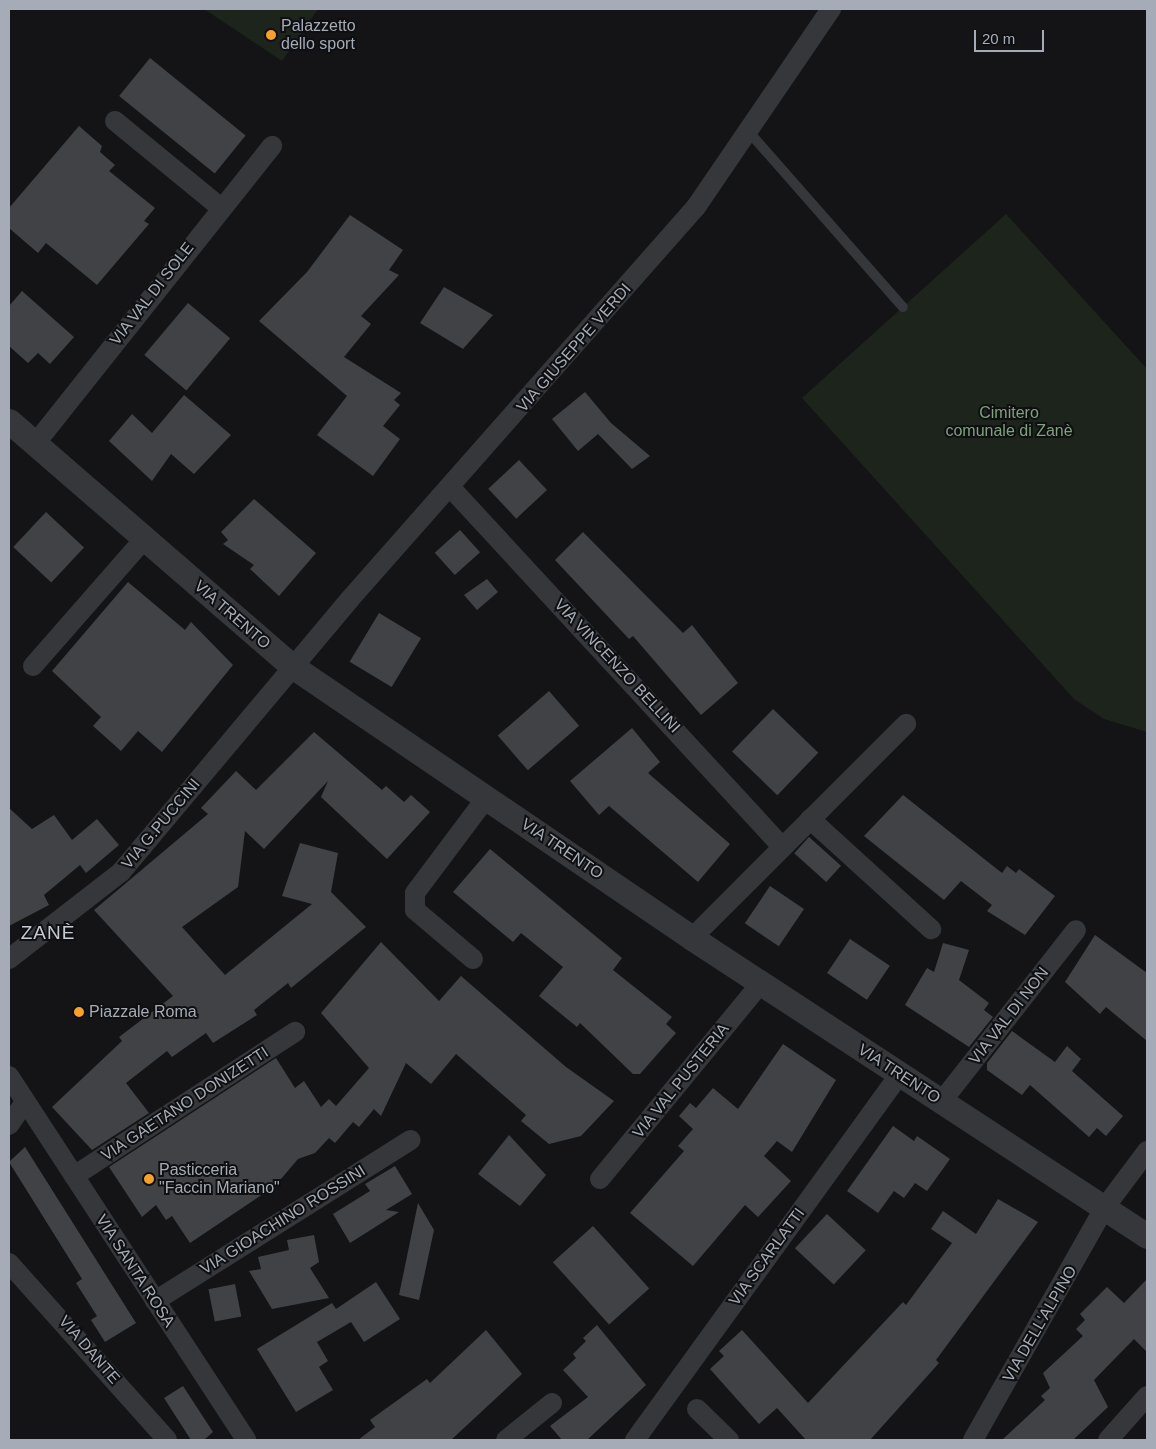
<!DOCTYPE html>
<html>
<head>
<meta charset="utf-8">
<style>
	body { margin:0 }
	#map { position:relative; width:1156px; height:1449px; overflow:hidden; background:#141416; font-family:Arial,sans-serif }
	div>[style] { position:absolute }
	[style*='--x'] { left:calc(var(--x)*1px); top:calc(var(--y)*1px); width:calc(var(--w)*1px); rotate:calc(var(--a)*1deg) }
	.green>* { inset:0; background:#1c241c }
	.building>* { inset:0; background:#404246; transform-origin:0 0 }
	.service>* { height:10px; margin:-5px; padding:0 5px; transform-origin:5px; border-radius:5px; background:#35373b }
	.minor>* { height:20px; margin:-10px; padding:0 10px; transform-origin:10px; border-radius:10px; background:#35373b }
	.tertiary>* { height:25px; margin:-12.5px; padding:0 12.5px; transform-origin:12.5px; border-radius:12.5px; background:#35373b }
	.dots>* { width:14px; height:14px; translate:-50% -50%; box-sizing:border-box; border:2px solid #0f0f11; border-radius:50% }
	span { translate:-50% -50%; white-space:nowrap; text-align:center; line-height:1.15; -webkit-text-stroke:4px #0f0f11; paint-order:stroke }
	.poi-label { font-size:16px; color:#a5acb7 }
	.left { translate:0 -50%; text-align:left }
	.street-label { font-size:16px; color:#a5acb7 }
	.park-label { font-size:16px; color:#7da27c }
	.quarter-label { font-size:19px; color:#c6cbd3; letter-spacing:1px }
	.frame { position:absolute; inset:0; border:10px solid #a5acb7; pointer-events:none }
	.scale { position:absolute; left:974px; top:30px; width:70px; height:22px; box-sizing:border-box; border:2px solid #a5acb7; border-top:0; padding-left:6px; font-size:15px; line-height:18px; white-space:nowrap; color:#a5acb7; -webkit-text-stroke:4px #0f0f11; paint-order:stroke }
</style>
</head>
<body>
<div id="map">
	<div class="green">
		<div style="clip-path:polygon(204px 9px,318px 9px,282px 61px)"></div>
		<div style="clip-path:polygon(1006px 214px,1147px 369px,1147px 732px,1104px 719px,1074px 699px,802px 398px)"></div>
	</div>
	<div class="building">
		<div style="left:150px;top:58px;width:123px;height:49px;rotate:39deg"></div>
		<div style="clip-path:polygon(79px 126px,102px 146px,100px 152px,115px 165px,109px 171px,155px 208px,144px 221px,149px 224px,97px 285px,46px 243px,38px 253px,9px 228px,9px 208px)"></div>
		<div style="clip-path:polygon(350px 215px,403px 250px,389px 270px,399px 275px,361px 316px,371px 324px,344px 357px,401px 393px,394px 400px,400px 405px,383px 426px,400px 439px,373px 476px,317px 435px,347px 396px,259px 321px,307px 272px)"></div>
		<div style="clip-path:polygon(444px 287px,493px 315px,463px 349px,420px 323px)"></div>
		<div style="clip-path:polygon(22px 291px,74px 337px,50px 364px,38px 353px,28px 363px,9px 346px,9px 306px)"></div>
		<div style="left:188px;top:303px;width:55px;height:68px;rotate:40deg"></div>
		<div style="clip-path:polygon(585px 392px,611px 423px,650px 456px,632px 469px,598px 434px,578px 451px,552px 419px)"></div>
		<div style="clip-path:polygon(184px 395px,231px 435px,194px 474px,171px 454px,152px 481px,109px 441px,132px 414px,152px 433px)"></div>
		<div style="left:519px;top:460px;width:41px;height:42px;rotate:47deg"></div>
		<div style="clip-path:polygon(254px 499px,316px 553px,279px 596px,250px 569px,254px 565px,223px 544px,228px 540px,221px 532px)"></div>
		<div style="left:46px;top:512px;width:52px;height:48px;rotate:43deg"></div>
		<div style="left:460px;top:530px;width:30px;height:34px;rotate:48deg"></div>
		<div style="clip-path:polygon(583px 532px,683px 633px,692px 625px,738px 683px,701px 715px,633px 636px,629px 639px,555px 560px)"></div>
		<div style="clip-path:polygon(487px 579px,498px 592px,477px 610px,464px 595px)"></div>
		<div style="clip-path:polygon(128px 582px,185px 630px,191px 622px,233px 665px,162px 752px,138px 731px,121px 751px,93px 726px,101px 717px,52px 671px)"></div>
		<div style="left:379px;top:613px;width:49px;height:57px;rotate:31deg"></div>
		<div style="left:549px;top:691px;width:46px;height:68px;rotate:49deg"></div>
		<div style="left:773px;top:709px;width:63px;height:59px;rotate:44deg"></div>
		<div style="clip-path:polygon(632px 728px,660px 762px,648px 773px,730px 844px,698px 882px,609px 806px,599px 815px,570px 781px)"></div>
		<div style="clip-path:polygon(314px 732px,382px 790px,386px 786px,404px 802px,411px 795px,430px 812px,387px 859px,321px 797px,328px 781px,264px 849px,245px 831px,238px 887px,182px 927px,225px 975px,312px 904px,282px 896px,300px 843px,338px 853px,331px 892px,366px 927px,291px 988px,288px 983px,254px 1010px,257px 1015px,213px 1043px,206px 1033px,172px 1057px,167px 1051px,126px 1083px,149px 1113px,92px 1150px,52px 1107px,122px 1041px,119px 1037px,173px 996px,94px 910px,208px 814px,201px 808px,236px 771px,256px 790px)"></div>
		<div style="clip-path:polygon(903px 795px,1002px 873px,1007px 866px,1016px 873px,1019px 869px,1055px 896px,1025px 935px,987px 911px,992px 905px,961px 881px,944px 900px,864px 836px)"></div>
		<div style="clip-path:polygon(9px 808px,32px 829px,54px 815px,72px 840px,97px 819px,119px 845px,86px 873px,80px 865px,44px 895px,49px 905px,9px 926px)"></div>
		<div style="left:809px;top:837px;width:43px;height:22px;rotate:42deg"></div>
		<div style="clip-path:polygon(490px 849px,622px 958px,613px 970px,672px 1017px,666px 1024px,676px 1033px,640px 1074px,633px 1074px,580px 1023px,577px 1027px,539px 996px,563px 967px,521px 933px,513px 942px,453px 892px)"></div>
		<div style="left:770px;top:886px;width:41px;height:45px;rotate:34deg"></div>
		<div style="clip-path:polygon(1095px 935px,1147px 973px,1147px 1041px,1106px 1007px,1100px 1014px,1065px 982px)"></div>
		<div style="left:850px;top:939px;width:48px;height:41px;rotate:34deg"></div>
		<div style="clip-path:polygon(381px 942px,439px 1001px,461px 976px,566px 1067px,614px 1101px,581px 1136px,549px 1144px,521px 1121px,526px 1115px,456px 1054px,431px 1084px,406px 1063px,381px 1116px,374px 1109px,359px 1127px,353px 1122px,335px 1143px,329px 1138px,315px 1153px,298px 1159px,275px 1186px,190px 1243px,172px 1216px,166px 1220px,156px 1205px,142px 1217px,109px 1167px,276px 1058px,295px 1088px,304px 1081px,321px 1107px,329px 1099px,336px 1106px,369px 1068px,321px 1013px)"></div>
		<div style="clip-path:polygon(943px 943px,969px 950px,959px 980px,989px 1003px,984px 1010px,993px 1017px,969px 1047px,905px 1005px,927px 968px,934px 972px)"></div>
		<div style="clip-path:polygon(1012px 1031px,1055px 1062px,1067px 1046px,1081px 1059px,1072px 1071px,1123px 1116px,1106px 1136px,1097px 1128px,1089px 1137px,1030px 1085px,1022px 1095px,987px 1070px,987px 1063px)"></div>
		<div style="clip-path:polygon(783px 1044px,836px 1080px,792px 1152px,777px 1141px,764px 1156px,791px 1181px,758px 1217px,745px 1205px,693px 1266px,630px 1213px,684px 1151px,678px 1146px,693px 1129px,679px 1116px,690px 1103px,696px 1108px,713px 1088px,738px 1109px)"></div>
		<div style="clip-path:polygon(893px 1126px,914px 1141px,917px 1136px,950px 1159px,927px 1191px,915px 1183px,904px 1198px,894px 1191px,878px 1213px,847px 1191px)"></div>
		<div style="clip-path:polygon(509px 1135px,546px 1175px,520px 1206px,478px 1174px)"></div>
		<div style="clip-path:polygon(25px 1147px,136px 1323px,105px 1342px,91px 1320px,97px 1316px,76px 1283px,82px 1279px,9px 1162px)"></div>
		<div style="clip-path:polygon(395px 1166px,412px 1194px,386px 1210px,399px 1212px,350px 1243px,333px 1214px,370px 1191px,365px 1184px)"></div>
		<div style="clip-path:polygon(998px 1199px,1038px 1222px,936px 1360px,939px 1363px,870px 1440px,806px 1440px,777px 1408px,759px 1424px,710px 1369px,724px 1356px,719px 1351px,742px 1330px,808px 1403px,903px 1302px,906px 1305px,952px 1243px,931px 1229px,943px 1211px,976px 1234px)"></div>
		<div style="clip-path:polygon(418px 1203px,434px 1230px,419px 1300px,399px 1295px)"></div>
		<div style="left:827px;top:1214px;width:53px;height:47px;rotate:43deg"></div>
		<div style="left:593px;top:1226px;width:84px;height:54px;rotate:48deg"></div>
		<div style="clip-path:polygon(314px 1235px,319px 1262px,310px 1268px,329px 1298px,272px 1309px,249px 1271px,261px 1269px,258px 1257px,289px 1250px,287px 1240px)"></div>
		<div style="clip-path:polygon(1147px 1279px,1147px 1352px,1134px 1339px,1094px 1380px,1108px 1407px,1073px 1440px,1002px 1440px,1045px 1400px,1041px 1396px,1050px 1388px,1043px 1373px,1083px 1336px,1076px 1329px,1085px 1320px,1080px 1314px,1107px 1287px,1124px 1303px)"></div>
		<div style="clip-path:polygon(376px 1282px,400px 1319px,364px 1342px,351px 1322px,317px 1342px,328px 1361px,319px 1367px,333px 1390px,296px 1412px,257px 1349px,332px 1303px,336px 1309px)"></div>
		<div style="left:235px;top:1284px;width:33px;height:27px;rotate:79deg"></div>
		<div style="clip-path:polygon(597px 1325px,646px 1385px,587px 1440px,562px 1440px,550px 1426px,588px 1397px,563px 1370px,576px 1358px,573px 1354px,586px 1341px,583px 1338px)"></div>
		<div style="clip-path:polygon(486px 1330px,522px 1374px,451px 1440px,358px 1440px,375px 1427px,370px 1420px,427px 1379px,430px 1383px)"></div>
		<div style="clip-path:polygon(183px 1386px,213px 1432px,204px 1440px,191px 1440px,164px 1398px)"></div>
	</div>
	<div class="service">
		<div style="--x:749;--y:132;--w:233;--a:48.7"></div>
	</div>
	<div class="minor">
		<div style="--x:115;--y:121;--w:136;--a:39.3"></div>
		<div style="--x:35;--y:444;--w:381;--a:-51.5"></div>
		<div style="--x:452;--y:489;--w:485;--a:47.3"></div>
		<div style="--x:33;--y:666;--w:169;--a:-48.8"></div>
		<div style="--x:810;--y:819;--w:164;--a:42.3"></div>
		<div style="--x:692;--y:938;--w:303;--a:-45"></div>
		<div style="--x:9;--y:959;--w:142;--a:-37.8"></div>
		<div style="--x:121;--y:872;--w:356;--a:-50"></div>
		<div style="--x:350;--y:599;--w:523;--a:-48.57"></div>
		<div style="--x:696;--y:207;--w:240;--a:-55.7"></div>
		<div style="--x:473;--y:959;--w:76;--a:-139.8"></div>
		<div style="--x:415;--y:910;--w:17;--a:-90"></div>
		<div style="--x:415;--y:893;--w:119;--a:-53.2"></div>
		<div style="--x:9;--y:1076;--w:434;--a:56.9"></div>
		<div style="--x:942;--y:1101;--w:217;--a:-51.9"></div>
		<div style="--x:9;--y:1125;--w:28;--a:-55"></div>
		<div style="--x:74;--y:1176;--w:264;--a:-33.1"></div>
		<div style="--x:600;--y:1179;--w:254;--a:-50.6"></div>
		<div style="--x:9;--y:1263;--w:237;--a:48.2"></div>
		<div style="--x:155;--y:1301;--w:302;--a:-32.2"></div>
		<div style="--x:697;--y:1409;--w:45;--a:44.1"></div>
		<div style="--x:506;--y:1440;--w:59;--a:-38.8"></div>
		<div style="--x:635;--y:1440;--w:450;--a:-54.1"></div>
		<div style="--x:973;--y:1440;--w:268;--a:-60.5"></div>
		<div style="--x:1105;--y:1207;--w:70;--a:-53.1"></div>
		<div style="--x:1108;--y:1440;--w:59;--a:-48.4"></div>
	</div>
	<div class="tertiary">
		<div style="--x:9;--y:421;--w:374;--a:40.9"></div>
		<div style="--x:292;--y:666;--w:484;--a:34.2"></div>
		<div style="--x:692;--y:938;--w:544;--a:33.22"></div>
	</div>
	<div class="dots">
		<div style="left:271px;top:35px;background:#f8a02b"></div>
		<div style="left:79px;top:1012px;background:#f8a02b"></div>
		<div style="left:149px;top:1179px;background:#f8a02b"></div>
	</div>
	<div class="poi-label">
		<span class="left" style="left:281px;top:35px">Palazzetto<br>dello sport</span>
		<span class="left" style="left:89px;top:1012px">Piazzale Roma</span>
		<span class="left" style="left:159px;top:1179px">Pasticceria<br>"Faccin Mariano"</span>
	</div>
	<div class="street-label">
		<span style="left:152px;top:294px;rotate:-52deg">VIA VAL DI SOLE</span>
		<span style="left:574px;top:348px;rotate:-49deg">VIA GIUSEPPE VERDI</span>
		<span style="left:232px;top:615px;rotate:41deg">VIA TRENTO</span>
		<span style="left:617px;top:666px;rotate:47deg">VIA VINCENZO BELLINI</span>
		<span style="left:161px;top:824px;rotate:-50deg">VIA G.PUCCINI</span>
		<span style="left:562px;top:849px;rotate:34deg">VIA TRENTO</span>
		<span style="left:1009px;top:1016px;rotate:-52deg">VIA VAL DI NON</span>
		<span style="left:899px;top:1074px;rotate:33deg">VIA TRENTO</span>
		<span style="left:681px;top:1081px;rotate:-51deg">VIA VAL PUSTERIA</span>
		<span style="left:185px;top:1104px;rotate:-33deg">VIA GAETANO DONIZETTI</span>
		<span style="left:283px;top:1220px;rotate:-32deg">VIA GIOACHINO ROSSINI</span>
		<span style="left:767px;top:1257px;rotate:-54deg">VIA SCARLATTI</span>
		<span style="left:135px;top:1271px;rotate:57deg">VIA SANTA ROSA</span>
		<span style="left:1040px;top:1324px;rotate:-60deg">VIA DELL'ALPINO</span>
		<span style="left:89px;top:1350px;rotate:49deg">VIA DANTE</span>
	</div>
	<div class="park-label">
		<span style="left:1009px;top:422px">Cimitero<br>comunale di Zanè</span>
	</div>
	<div class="quarter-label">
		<span style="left:48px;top:933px">ZANÈ</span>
	</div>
	<div class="frame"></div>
	<div class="scale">20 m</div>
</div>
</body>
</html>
